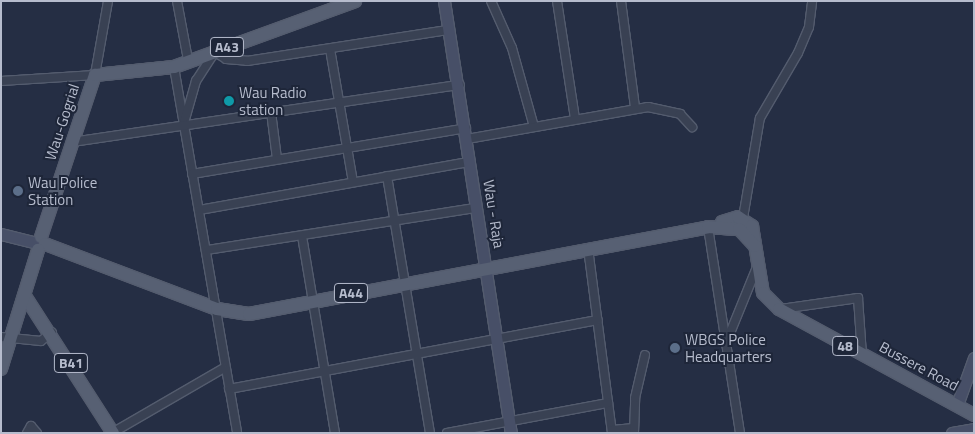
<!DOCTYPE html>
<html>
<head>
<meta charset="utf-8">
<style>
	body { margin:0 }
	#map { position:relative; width:975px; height:434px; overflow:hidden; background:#252e44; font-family:"Titillium Web",sans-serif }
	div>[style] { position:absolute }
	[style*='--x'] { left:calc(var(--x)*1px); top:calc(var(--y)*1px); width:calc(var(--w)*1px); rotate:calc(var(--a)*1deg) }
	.roads { filter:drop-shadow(1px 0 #545c6e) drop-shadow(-1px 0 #545c6e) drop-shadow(0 1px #545c6e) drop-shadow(0 -1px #545c6e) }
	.street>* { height:8px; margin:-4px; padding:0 4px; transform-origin:4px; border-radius:4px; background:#394153 }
	.secondary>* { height:11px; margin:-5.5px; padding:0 5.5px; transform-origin:5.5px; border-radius:5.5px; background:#474f67 }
	.primary>* { height:12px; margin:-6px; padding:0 6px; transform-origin:6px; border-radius:6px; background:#576073 }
	.dots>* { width:14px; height:14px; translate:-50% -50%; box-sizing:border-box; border:2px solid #1e2639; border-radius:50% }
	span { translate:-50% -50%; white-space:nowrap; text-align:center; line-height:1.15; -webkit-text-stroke:4px #1e2639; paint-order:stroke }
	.shield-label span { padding:1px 4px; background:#1e2639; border:1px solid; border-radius:4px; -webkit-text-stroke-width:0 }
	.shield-label { font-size:14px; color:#b6bccd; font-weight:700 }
	.poi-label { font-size:15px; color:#b6bccd }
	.left { translate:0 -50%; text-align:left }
	.street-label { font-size:15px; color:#b6bccd }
	.frame { position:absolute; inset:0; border:2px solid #b6bccd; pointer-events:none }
</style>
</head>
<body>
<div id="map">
	<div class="roads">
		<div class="street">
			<div style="--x:177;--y:1;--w:60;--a:79.4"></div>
			<div style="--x:491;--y:1;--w:51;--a:65.9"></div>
			<div style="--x:512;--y:48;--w:82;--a:74.4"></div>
			<div style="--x:557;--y:1;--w:119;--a:81.3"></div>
			<div style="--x:621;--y:1;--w:108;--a:82.5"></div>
			<div style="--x:330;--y:49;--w:135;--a:80.2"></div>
			<div style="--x:174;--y:67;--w:371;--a:80.2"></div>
			<div style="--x:1;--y:81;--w:94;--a:-3.7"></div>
			<div style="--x:95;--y:75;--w:75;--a:-80"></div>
			<div style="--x:271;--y:112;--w:47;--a:82.7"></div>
			<div style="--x:184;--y:123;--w:44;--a:-74.1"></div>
			<div style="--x:196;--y:81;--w:35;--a:-57"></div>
			<div style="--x:215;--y:52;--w:13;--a:32"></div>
			<div style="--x:226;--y:59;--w:21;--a:5"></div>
			<div style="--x:247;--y:61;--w:203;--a:-8.8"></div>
			<div style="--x:467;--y:139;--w:184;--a:-10"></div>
			<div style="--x:648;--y:107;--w:33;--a:12"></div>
			<div style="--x:680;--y:114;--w:18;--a:47"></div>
			<div style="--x:72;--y:142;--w:392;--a:-8.4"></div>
			<div style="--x:192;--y:174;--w:278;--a:-9.5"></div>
			<div style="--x:387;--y:176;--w:261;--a:80.5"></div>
			<div style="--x:199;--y:210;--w:274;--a:-10.1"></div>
			<div style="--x:743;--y:218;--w:101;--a:-80.4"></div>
			<div style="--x:760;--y:118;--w:75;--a:-59.7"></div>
			<div style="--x:798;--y:53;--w:28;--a:-67"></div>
			<div style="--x:809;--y:27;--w:26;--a:-83"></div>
			<div style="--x:708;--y:227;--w:117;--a:81.2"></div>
			<div style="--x:302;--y:236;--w:200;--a:80.5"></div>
			<div style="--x:588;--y:248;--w:187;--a:82.6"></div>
			<div style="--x:207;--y:250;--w:272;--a:-8.9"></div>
			<div style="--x:781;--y:309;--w:78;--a:-8.1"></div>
			<div style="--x:858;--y:298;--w:57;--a:86"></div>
			<div style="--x:1;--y:337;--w:40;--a:5.7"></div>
			<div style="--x:41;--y:341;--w:14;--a:-39"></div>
			<div style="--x:229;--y:389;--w:375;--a:-10.6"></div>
			<div style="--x:612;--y:430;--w:22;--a:-5"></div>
			<div style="--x:27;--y:433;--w:8;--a:-60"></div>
			<div style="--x:31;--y:426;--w:9;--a:49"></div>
			<div style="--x:112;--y:433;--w:129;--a:-30.1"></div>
			<div style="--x:447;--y:433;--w:164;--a:-10.6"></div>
			<div style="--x:634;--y:433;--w:35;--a:-88"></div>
			<div style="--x:635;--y:398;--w:44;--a:-76.9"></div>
			<div style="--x:740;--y:433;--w:91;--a:-98.8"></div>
			<div style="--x:726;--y:343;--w:82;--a:-67.8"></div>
		</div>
		<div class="secondary">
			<div style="--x:444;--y:1;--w:437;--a:81.2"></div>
			<div style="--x:1;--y:234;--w:33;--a:14"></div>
			<div style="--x:957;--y:405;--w:50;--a:-70.1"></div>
			<div style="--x:952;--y:433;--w:22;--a:-10"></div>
		</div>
		<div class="primary">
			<div style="--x:724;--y:226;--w:4;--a:-117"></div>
			<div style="--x:722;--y:222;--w:17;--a:-17"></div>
			<div style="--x:738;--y:217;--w:17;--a:33"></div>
			<div style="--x:752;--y:226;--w:68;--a:80.7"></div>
			<div style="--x:763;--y:293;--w:23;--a:45"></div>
			<div style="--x:779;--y:309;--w:222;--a:28.5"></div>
			<div style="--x:41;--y:237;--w:171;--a:-71.6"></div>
			<div style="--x:95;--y:75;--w:79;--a:-5.8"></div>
			<div style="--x:174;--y:67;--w:193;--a:-20"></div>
			<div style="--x:45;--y:244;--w:184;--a:20.7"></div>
			<div style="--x:217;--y:309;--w:32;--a:9"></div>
			<div style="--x:249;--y:314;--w:467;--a:-10.7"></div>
			<div style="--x:708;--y:227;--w:31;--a:4"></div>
			<div style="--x:739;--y:229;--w:23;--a:47"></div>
			<div style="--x:25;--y:296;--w:163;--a:57.3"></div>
			<div style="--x:1;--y:369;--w:125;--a:-72.7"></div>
		</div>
	</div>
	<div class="dots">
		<div style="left:229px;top:101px;background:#0f9aa8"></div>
		<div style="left:18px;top:191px;background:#5c6f8a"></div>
		<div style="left:675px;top:348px;background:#5c6f8a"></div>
	</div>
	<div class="shield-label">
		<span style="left:227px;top:47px">A43</span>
		<span style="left:351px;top:293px">A44</span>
		<span style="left:845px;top:346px">48</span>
		<span style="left:71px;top:363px">B41</span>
	</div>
	<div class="poi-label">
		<span class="left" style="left:239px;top:101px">Wau Radio<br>station</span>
		<span class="left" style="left:28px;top:191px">Wau Police<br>Station</span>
		<span class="left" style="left:685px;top:348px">WBGS Police<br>Headquarters</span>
	</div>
	<div class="street-label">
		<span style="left:62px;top:122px;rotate:-72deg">Wau-Gogrial</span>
		<span style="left:494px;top:214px;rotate:81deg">Wau - Raja</span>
		<span style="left:919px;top:366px;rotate:28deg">Bussere Road</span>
	</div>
	<div class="frame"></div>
</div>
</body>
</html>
